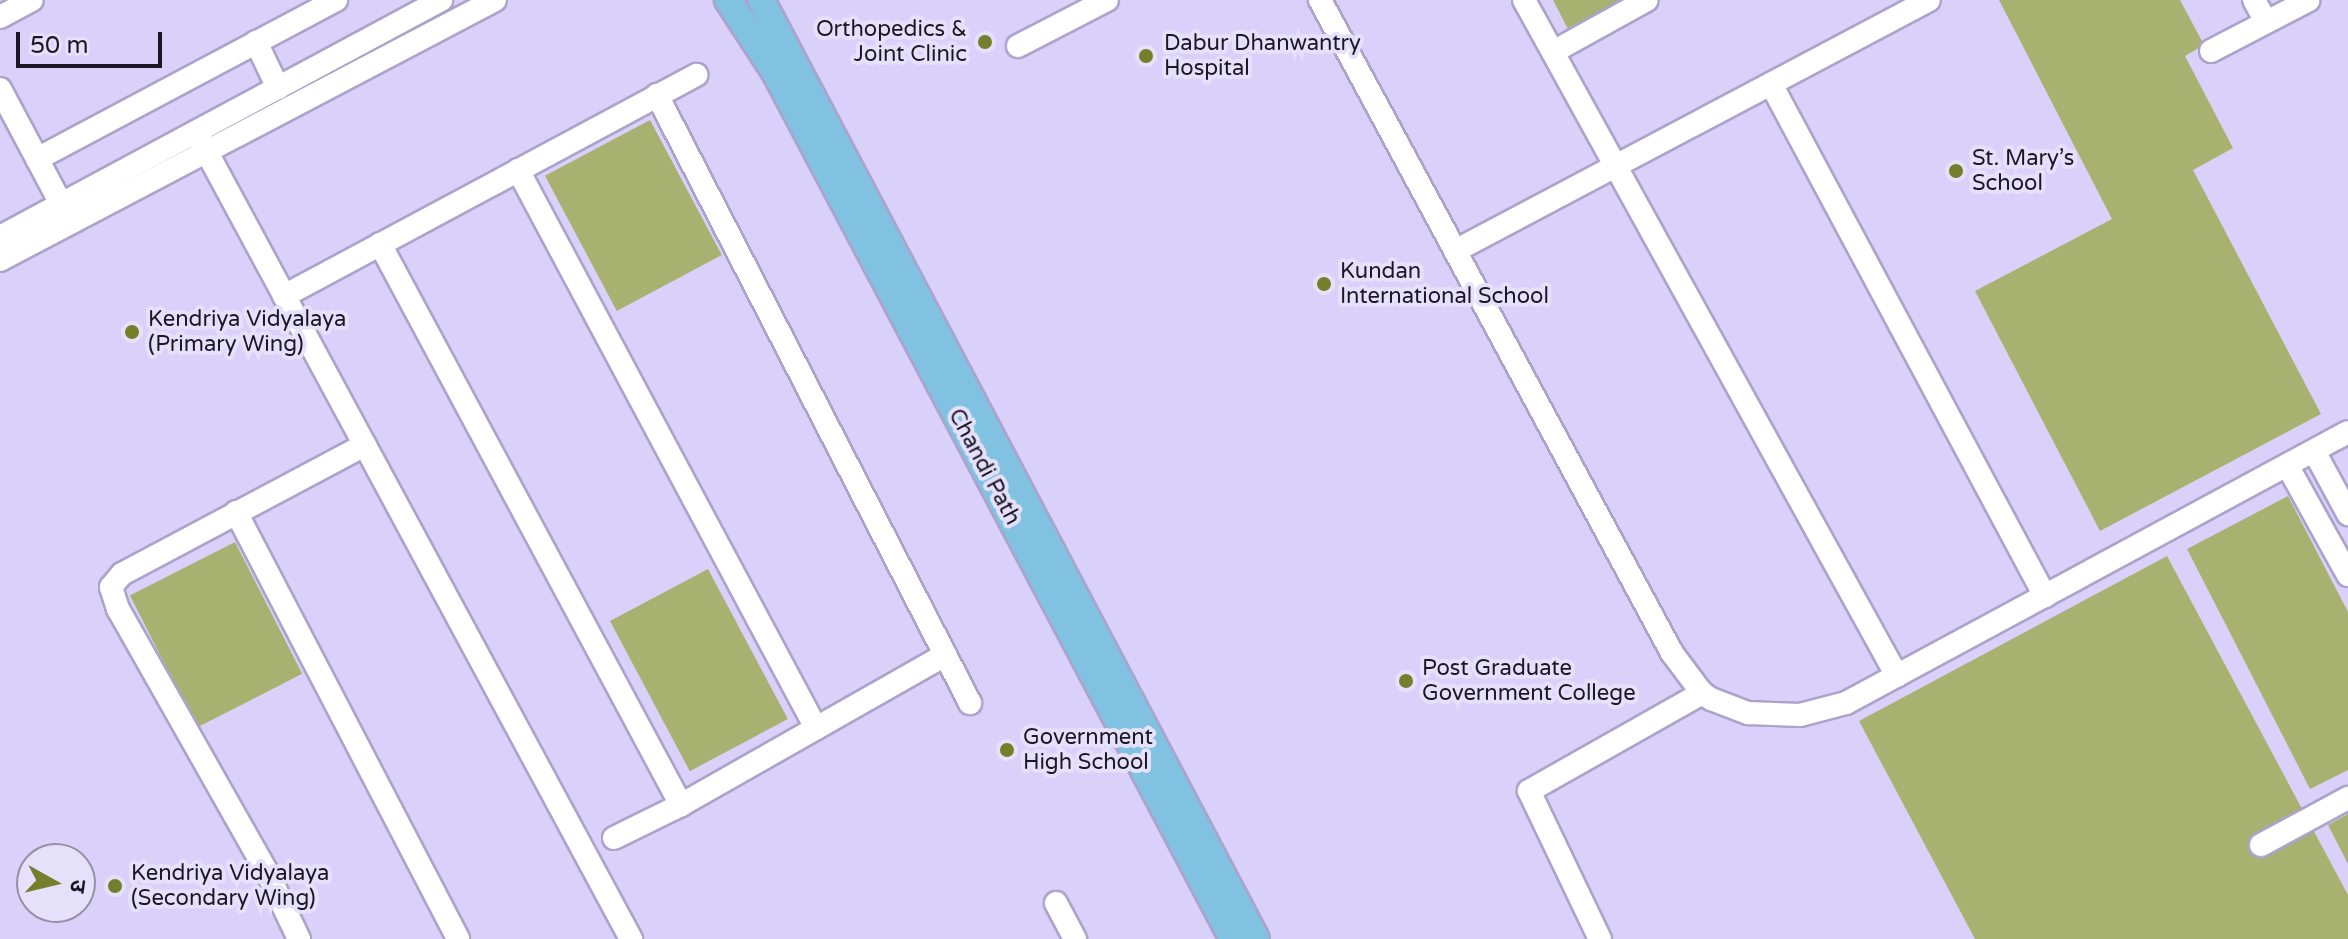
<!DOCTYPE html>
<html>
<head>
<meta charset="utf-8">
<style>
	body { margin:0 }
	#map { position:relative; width:2348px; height:939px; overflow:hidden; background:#dad1fb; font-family:"Varela Round","Noto Sans Devanagari",sans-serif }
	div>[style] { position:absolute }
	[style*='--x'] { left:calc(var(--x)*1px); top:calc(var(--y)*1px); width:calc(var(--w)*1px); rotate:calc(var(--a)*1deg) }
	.green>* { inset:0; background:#a8b270; transform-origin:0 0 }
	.roads { filter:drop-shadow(2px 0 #aca3cb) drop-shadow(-2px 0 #aca3cb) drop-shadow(0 2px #aca3cb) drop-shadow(0 -2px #aca3cb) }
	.minor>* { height:22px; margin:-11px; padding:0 11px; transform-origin:11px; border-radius:11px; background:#fff }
	.major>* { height:26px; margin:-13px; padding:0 13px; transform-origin:13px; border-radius:13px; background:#81c1e1 }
	.dots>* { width:22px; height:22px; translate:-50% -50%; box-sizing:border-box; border:4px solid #e6e1fa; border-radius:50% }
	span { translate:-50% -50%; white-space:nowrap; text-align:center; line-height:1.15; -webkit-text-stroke:8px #e6e1fa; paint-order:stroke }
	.poi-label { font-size:22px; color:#1b1726 }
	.right { translate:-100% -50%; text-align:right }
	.left { translate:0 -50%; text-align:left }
	.street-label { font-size:22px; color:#1b1726 }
	.north { position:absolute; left:16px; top:843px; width:80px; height:80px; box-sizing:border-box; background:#e6e1fa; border:2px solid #9590a5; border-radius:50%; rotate:98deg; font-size:22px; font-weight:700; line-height:32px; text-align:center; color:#1b1726 }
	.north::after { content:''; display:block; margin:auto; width:28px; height:36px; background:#757f2b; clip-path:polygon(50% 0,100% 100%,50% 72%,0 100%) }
	.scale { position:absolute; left:16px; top:32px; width:146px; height:36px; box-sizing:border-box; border:4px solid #1b1726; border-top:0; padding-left:10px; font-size:24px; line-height:28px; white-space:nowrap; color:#1b1726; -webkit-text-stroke:6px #e6e1fa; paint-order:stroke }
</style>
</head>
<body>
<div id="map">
	<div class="green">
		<div style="clip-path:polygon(1553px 0,1621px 0,1568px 29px)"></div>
		<div style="clip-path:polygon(1999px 0,2180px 0,2204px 45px,2185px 56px,2233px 148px,2193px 170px,2321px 414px,2100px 531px,1975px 291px,2112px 219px)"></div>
		<div style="left:650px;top:120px;width:153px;height:119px;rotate:62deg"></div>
		<div style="clip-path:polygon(2288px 496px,2348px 612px,2348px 770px,2310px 789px,2187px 549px)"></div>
		<div style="left:235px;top:542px;width:148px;height:118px;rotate:63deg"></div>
		<div style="clip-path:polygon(2167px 556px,2348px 895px,2348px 939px,1975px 939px,1859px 721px)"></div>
		<div style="left:708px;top:569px;width:170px;height:111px;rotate:62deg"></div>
		<div style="clip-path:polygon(2348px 814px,2348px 864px,2328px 825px)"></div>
	</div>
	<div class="roads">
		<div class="minor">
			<div style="--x:1320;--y:0;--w:742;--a:61.67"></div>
			<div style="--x:1672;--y:653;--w:50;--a:53.1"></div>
			<div style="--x:1702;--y:693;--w:11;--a:34"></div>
			<div style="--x:1711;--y:699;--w:40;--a:21"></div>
			<div style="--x:1748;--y:713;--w:52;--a:2.2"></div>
			<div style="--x:1800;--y:715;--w:48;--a:-14.6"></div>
			<div style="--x:1846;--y:703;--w:570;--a:-28.36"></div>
			<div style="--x:1524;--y:0;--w:772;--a:61.11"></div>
			<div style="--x:2254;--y:0;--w:25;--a:61"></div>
			<div style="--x:0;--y:17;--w:36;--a:-28"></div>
			<div style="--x:256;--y:42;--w:51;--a:64.4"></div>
			<div style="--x:1018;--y:46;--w:100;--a:-27.3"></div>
			<div style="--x:2211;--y:51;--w:110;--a:-27.5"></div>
			<div style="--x:1553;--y:52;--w:107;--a:-29"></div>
			<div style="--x:1771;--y:84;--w:581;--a:61.85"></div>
			<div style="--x:0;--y:89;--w:143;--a:62"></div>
			<div style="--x:657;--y:95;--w:684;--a:62.76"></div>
			<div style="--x:196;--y:132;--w:917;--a:61.67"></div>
			<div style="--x:37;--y:159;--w:339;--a:-28"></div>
			<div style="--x:518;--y:170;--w:633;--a:61.9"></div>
			<div style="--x:0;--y:237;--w:501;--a:-28.25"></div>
			<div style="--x:380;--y:244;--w:637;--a:61.78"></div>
			<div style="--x:1455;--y:251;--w:536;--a:-27.9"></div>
			<div style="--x:0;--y:260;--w:559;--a:-27.71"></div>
			<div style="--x:284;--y:296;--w:468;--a:-28.2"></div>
			<div style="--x:2314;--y:451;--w:72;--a:61.6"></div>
			<div style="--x:2287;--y:465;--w:126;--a:61"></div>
			<div style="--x:236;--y:512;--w:481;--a:62.5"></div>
			<div style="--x:614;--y:838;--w:75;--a:-26.2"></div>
			<div style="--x:681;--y:805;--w:304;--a:-29.6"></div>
			<div style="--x:2261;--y:845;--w:99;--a:-28.4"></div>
			<div style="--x:1056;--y:903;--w:41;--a:62.2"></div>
			<div style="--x:299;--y:939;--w:72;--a:-115.5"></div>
			<div style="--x:268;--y:874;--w:305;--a:-119.5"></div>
			<div style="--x:118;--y:609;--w:23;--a:-108"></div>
			<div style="--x:111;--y:587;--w:17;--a:-50"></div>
			<div style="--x:122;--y:574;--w:275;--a:-28"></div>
			<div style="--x:1600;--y:939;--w:164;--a:-115.6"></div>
			<div style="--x:1529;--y:791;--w:199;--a:-29.5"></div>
		</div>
		<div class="major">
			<div style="--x:728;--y:0;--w:86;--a:56.9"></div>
			<div style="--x:775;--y:72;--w:981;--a:62.15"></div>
			<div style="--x:761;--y:0;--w:1061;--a:62.2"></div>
		</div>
	</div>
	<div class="dots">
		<div style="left:985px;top:42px;background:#757f2b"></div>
		<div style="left:1146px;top:56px;background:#757f2b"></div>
		<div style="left:1956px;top:171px;background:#757f2b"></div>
		<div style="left:1324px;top:284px;background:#757f2b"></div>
		<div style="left:132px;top:332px;background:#757f2b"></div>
		<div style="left:1406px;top:681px;background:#757f2b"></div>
		<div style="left:1007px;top:750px;background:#757f2b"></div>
		<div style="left:115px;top:886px;background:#757f2b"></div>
	</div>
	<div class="poi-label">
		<span class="right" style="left:967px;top:42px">Orthopedics &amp;<br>Joint Clinic</span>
		<span class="left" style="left:1164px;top:56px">Dabur Dhanwantry<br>Hospital</span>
		<span class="left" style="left:1972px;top:171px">St. Mary’s<br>School</span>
		<span class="left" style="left:1340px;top:284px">Kundan<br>International School</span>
		<span class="left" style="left:148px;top:332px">Kendriya Vidyalaya<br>(Primary Wing)</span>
		<span class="left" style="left:1422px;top:681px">Post Graduate<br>Government College</span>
		<span class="left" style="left:1023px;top:750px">Government<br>High School</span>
		<span class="left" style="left:131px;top:886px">Kendriya Vidyalaya<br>(Secondary Wing)</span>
	</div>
	<div class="street-label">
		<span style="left:984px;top:467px;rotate:62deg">Chandi Path</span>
	</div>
	<div class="north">उ</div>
	<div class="scale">50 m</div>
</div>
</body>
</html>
